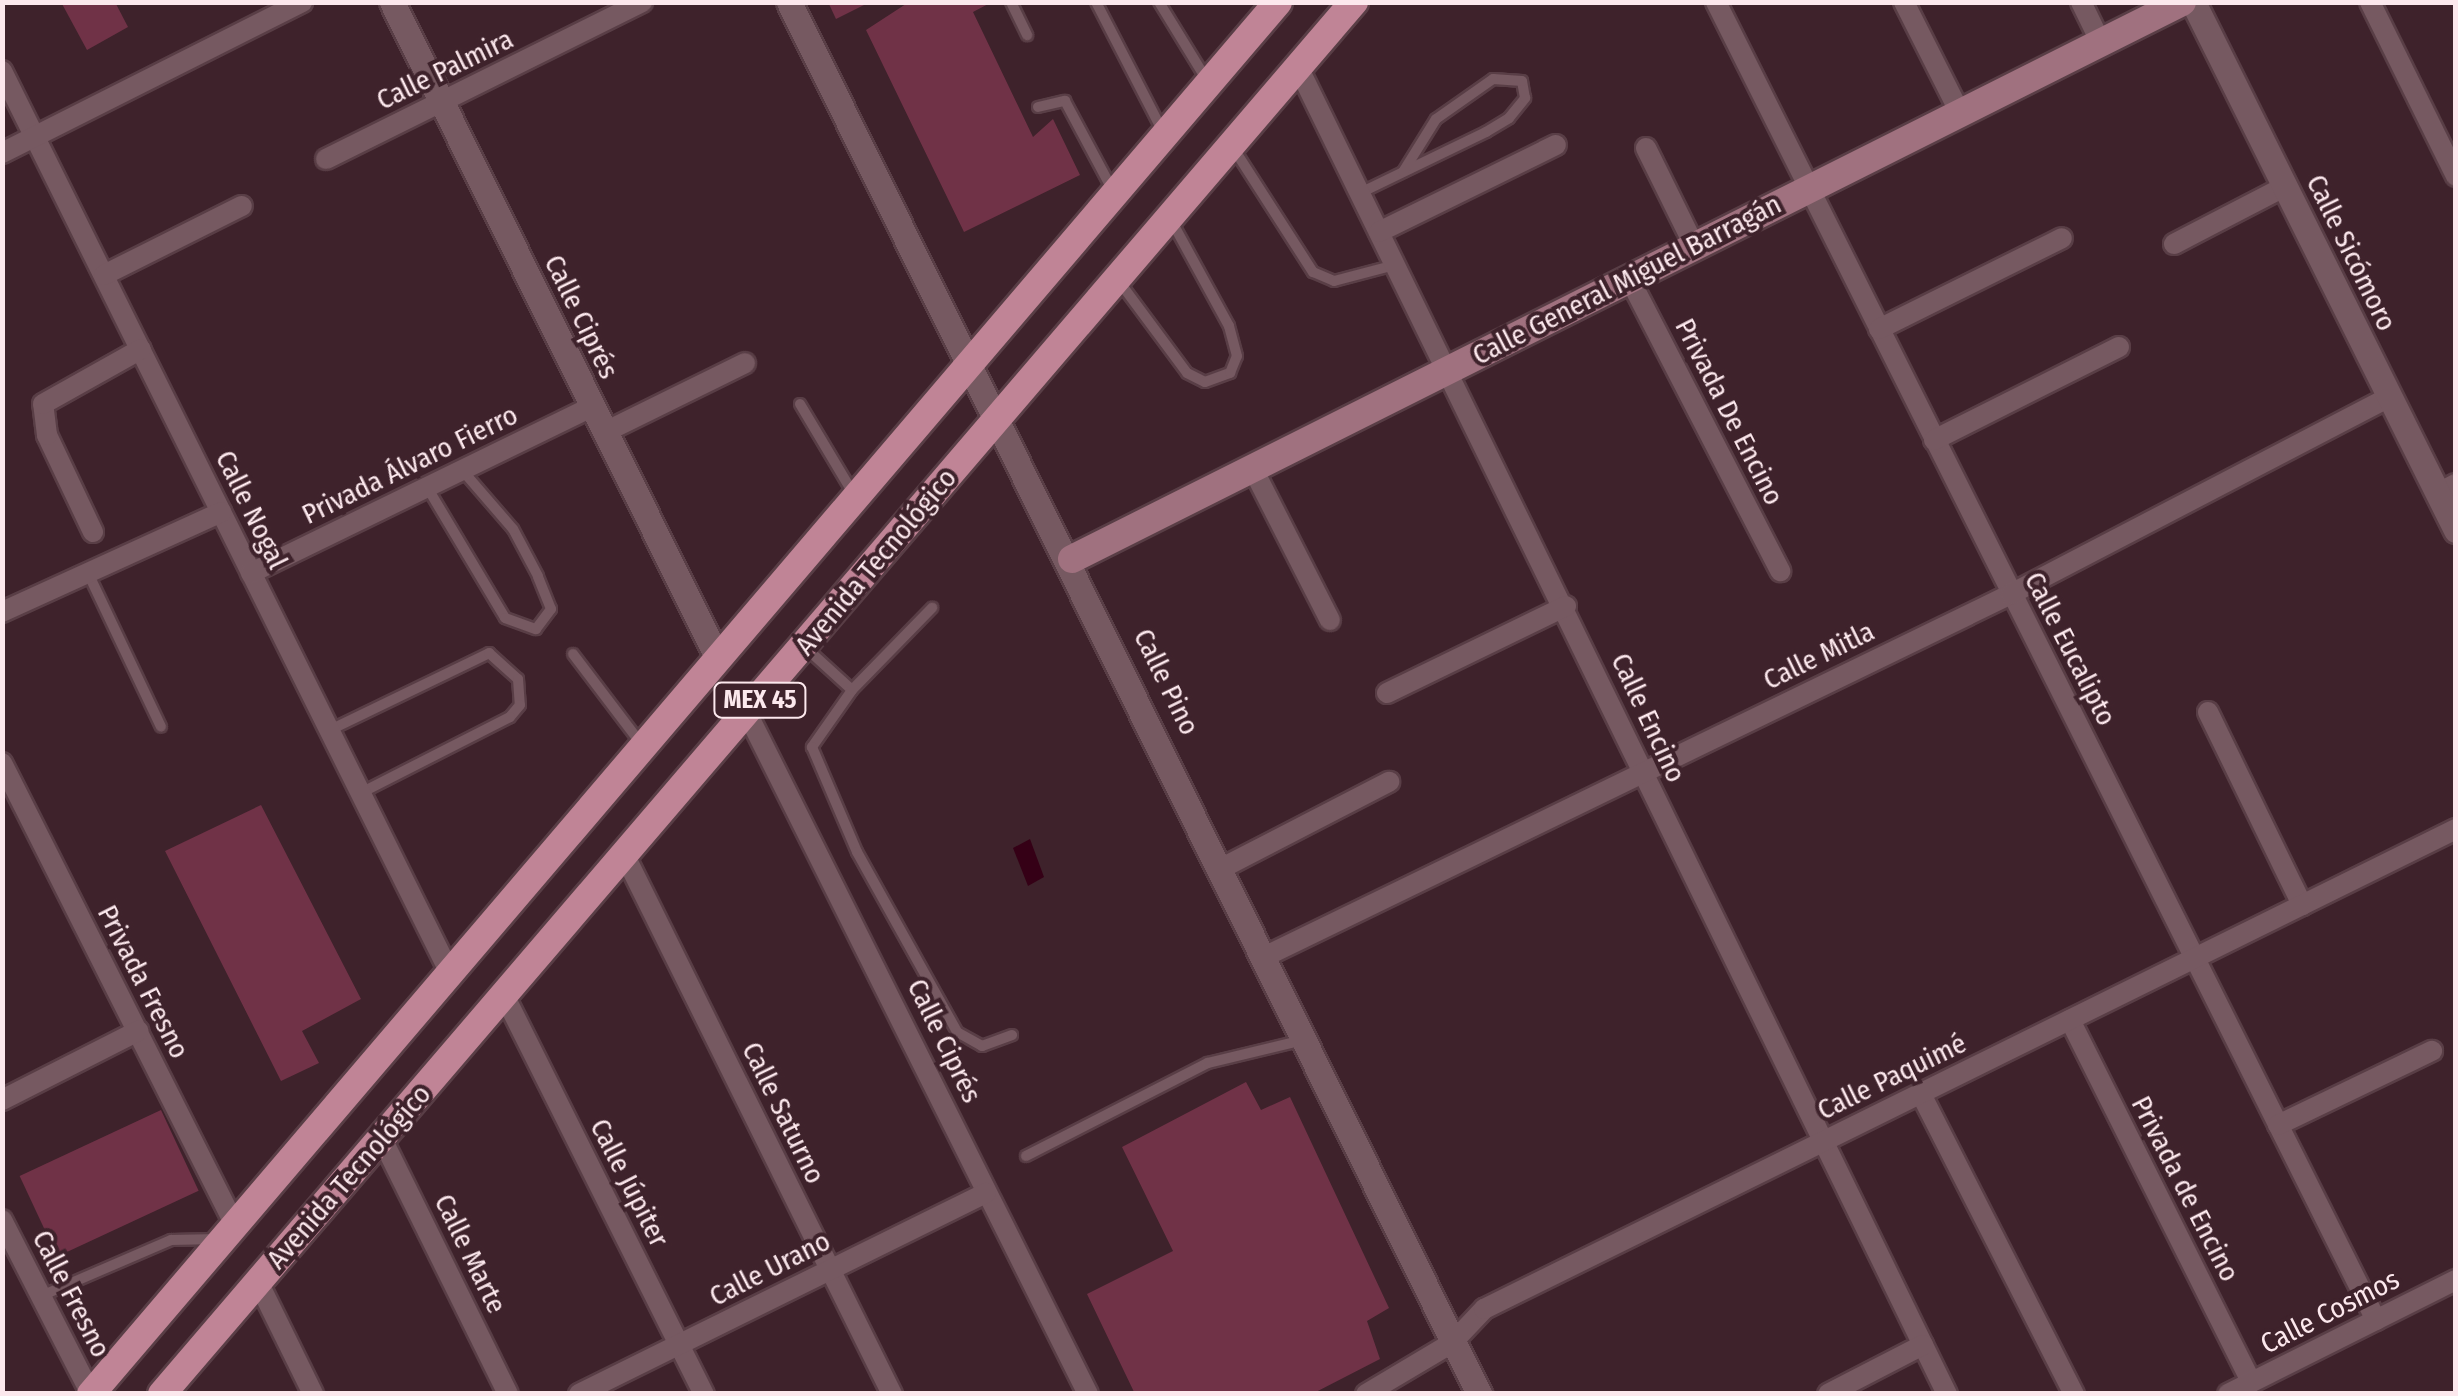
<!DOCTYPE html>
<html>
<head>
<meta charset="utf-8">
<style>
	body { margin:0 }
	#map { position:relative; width:2458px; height:1396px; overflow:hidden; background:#3e222b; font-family:"Fira Sans Condensed",sans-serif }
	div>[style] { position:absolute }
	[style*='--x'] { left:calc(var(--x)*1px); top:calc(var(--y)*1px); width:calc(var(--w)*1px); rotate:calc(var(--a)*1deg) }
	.water>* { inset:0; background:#350016 }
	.building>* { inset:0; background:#703247; transform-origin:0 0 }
	.roads { filter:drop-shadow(2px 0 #593e46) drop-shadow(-2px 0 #593e46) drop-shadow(0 2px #593e46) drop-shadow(0 -2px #593e46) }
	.service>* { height:10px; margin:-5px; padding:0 5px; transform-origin:5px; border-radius:5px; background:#765961 }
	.minor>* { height:20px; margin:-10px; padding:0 10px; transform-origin:10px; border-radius:10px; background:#765961 }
	.tertiary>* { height:25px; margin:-12.5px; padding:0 12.5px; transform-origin:12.5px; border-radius:12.5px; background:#765961 }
	.secondary>* { height:28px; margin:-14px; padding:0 14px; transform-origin:14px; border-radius:14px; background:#a0717f }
	.primary>* { height:28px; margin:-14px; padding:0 14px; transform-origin:14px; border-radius:14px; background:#c08496 }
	span { translate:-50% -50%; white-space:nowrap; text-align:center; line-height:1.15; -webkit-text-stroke:8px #3e222b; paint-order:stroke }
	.shield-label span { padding:2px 8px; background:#3e222b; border:2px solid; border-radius:8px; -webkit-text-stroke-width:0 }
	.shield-label { font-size:25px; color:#fce8ed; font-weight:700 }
	.street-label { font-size:28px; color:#fce8ed }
	.frame { position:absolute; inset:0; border:5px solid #fce8ed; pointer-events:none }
</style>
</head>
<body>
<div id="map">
	<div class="water">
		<div style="clip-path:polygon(1030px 839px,1044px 877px,1028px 886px,1013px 848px)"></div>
	</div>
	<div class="building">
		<div style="clip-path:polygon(61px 2px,115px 2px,128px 27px,87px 50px)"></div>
		<div style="clip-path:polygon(828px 2px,870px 2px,836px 19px)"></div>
		<div style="clip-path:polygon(909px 2px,992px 2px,973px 12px,1033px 137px,1053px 119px,1080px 175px,964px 232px,866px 30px)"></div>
		<div style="clip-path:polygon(261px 805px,361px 999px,302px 1031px,319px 1063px,281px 1081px,165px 851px)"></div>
		<div style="clip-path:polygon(1246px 1082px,1261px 1110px,1290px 1097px,1389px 1308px,1367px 1321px,1380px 1359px,1312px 1394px,1135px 1394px,1087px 1294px,1173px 1251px,1122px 1147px)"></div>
		<div style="left:161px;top:1110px;width:89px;height:156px;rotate:65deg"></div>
	</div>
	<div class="roads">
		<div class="service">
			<div style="--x:1011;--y:2;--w:37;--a:64"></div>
			<div style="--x:1096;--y:2;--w:144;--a:62.7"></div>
			<div style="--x:1159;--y:2;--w:94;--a:58.5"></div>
			<div style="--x:1038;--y:107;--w:28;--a:-13"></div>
			<div style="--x:1065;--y:101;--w:100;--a:61.9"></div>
			<div style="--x:1232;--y:146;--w:150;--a:57.3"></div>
			<div style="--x:1313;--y:272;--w:23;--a:23"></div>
			<div style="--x:1334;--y:281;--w:63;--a:-14.7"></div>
			<div style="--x:1360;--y:193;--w:140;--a:-25.8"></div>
			<div style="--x:1486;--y:132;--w:27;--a:-31"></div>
			<div style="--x:1509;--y:118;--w:26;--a:-51"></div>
			<div style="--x:1525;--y:98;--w:17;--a:-100"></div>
			<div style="--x:1522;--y:81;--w:29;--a:-176"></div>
			<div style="--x:1493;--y:79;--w:70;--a:144.9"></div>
			<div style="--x:1436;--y:119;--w:62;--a:121.9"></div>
			<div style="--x:1118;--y:280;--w:116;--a:53.4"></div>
			<div style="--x:1187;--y:373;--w:20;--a:27"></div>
			<div style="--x:1205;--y:382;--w:27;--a:-20"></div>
			<div style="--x:1230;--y:373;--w:18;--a:-68"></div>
			<div style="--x:1237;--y:356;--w:31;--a:-105"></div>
			<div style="--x:1229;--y:326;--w:119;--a:-118.7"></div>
			<div style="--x:800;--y:404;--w:104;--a:59.2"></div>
			<div style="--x:427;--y:487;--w:152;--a:59.2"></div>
			<div style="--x:505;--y:618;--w:33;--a:20"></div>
			<div style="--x:536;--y:629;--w:25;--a:-53"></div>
			<div style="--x:551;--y:609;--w:35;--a:-112"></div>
			<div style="--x:538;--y:576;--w:53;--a:-118"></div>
			<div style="--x:513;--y:529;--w:78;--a:-130.8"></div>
			<div style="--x:88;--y:573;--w:170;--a:64.6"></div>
			<div style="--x:806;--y:648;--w:62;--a:42.4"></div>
			<div style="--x:852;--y:690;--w:70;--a:125.1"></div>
			<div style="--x:812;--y:747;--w:114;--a:66.8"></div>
			<div style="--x:857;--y:852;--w:206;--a:60.9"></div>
			<div style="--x:957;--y:1032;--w:29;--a:29"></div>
			<div style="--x:982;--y:1046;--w:32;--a:-20"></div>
			<div style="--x:573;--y:654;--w:114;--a:52.8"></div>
			<div style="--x:852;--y:690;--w:115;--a:-45.7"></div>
			<div style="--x:330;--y:730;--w:177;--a:-25.8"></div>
			<div style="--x:489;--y:653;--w:39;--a:42"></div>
			<div style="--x:518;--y:679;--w:26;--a:86"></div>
			<div style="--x:520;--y:705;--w:16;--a:130"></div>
			<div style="--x:510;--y:717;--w:167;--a:153"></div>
			<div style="--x:1026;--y:1156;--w:204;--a:-27.1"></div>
			<div style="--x:1208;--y:1063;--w:99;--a:-13.5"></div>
			<div style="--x:41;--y:1296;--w:142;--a:-23.3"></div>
			<div style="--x:171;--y:1240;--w:47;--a:-1.2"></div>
		</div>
		<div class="minor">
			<div style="--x:1716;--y:2;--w:1474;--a:63.4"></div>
			<div style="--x:1904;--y:2;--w:124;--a:63.2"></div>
			<div style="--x:2081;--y:2;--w:46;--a:64"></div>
			<div style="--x:2370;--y:2;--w:194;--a:63.7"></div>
			<div style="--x:1298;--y:67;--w:1477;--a:63.94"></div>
			<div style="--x:2;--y:71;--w:1007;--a:63.59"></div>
			<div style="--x:1646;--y:148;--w:110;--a:63.7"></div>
			<div style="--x:2;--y:153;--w:336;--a:-26.7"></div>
			<div style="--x:326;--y:159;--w:353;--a:-26.4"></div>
			<div style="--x:1379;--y:232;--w:197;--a:-26.2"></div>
			<div style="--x:2174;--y:244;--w:124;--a:-27.4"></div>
			<div style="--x:104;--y:275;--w:154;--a:-26.6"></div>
			<div style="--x:1629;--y:278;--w:330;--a:62.7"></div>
			<div style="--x:1879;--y:329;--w:204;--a:-26.4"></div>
			<div style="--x:605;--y:432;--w:156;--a:-26.2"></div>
			<div style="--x:1934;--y:440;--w:207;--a:-26.7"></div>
			<div style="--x:1255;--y:473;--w:165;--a:63"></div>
			<div style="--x:2437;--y:494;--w:21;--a:-28"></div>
			<div style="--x:93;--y:532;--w:107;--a:-115.4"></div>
			<div style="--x:47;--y:435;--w:31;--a:-97"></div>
			<div style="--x:43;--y:404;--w:112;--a:-29.3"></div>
			<div style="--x:251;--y:573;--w:379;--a:-26"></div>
			<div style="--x:2;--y:612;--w:241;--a:-24.5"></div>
			<div style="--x:1387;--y:693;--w:199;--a:-25.9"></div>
			<div style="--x:2208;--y:712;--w:215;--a:64"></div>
			<div style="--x:748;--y:715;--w:759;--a:63.4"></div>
			<div style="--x:2;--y:763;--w:517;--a:63.24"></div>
			<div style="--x:625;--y:856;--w:601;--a:63.61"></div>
			<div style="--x:1224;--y:867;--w:186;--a:-27.3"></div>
			<div style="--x:1268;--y:955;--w:826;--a:-25.91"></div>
			<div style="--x:2011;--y:594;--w:426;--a:-27.5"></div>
			<div style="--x:505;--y:997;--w:444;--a:63.4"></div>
			<div style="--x:2070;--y:1020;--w:405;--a:63.4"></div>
			<div style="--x:1921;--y:1094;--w:337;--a:63"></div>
			<div style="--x:2;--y:1100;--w:153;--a:-26.9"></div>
			<div style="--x:2278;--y:1125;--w:171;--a:-25.7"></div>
			<div style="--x:382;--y:1139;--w:284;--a:63.7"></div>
			<div style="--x:2;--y:1220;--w:195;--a:62.9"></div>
			<div style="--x:258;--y:1282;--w:125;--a:63.8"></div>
			<div style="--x:579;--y:1394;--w:454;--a:-26.3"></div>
			<div style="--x:1366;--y:1394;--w:100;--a:-30.7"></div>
			<div style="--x:1452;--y:1343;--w:47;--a:-46.7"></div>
			<div style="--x:1484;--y:1309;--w:1084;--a:-26.28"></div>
			<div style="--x:1828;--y:1394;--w:107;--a:-27.3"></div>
			<div style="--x:2228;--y:1394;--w:255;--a:-26.6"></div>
		</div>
		<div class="tertiary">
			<div style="--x:392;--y:2;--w:733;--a:63.61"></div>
			<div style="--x:789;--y:2;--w:1554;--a:63.63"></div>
			<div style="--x:2193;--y:2;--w:590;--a:63.52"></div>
		</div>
		<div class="secondary">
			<div style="--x:1072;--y:559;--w:1242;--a:-26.65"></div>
		</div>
		<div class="primary">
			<div style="--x:91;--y:1394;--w:1829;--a:-49.54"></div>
			<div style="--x:162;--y:1394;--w:1833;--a:-49.43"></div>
		</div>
	</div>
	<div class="shield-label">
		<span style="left:760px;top:700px">MEX 45</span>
	</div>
	<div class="street-label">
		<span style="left:445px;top:70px;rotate:-26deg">Calle Palmira</span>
		<span style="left:2351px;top:253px;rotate:64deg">Calle Sicómoro</span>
		<span style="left:1627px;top:280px;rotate:-27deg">Calle General Miguel Barragán</span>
		<span style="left:581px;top:317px;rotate:64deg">Calle Ciprés</span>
		<span style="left:1729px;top:412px;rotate:63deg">Privada De Encino</span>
		<span style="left:410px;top:465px;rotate:-26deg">Privada Álvaro Fierro</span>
		<span style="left:251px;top:510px;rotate:64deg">Calle Nogal</span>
		<span style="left:876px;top:562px;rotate:-50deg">Avenida Tecnológico</span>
		<span style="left:2070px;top:649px;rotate:63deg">Calle Eucalipto</span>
		<span style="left:1819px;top:656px;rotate:-26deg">Calle Mitla</span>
		<span style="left:1166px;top:682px;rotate:64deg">Calle Pino</span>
		<span style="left:1648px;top:718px;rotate:65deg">Calle Encino</span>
		<span style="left:143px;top:982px;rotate:63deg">Privada Fresno</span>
		<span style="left:944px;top:1041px;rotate:64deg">Calle Ciprés</span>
		<span style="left:1892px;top:1077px;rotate:-26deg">Calle Paquimé</span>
		<span style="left:783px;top:1113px;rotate:64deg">Calle Saturno</span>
		<span style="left:349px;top:1177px;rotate:-49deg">Avenida Tecnológico</span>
		<span style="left:629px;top:1183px;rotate:63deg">Calle Júpiter</span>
		<span style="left:2185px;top:1189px;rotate:63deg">Privada de Encino</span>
		<span style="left:470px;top:1254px;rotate:64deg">Calle Marte</span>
		<span style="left:770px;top:1269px;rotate:-27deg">Calle Urano</span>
		<span style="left:71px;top:1294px;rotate:63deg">Calle Fresno</span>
		<span style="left:2330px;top:1312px;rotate:-27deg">Calle Cosmos</span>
	</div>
	<div class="frame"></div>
</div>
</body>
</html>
